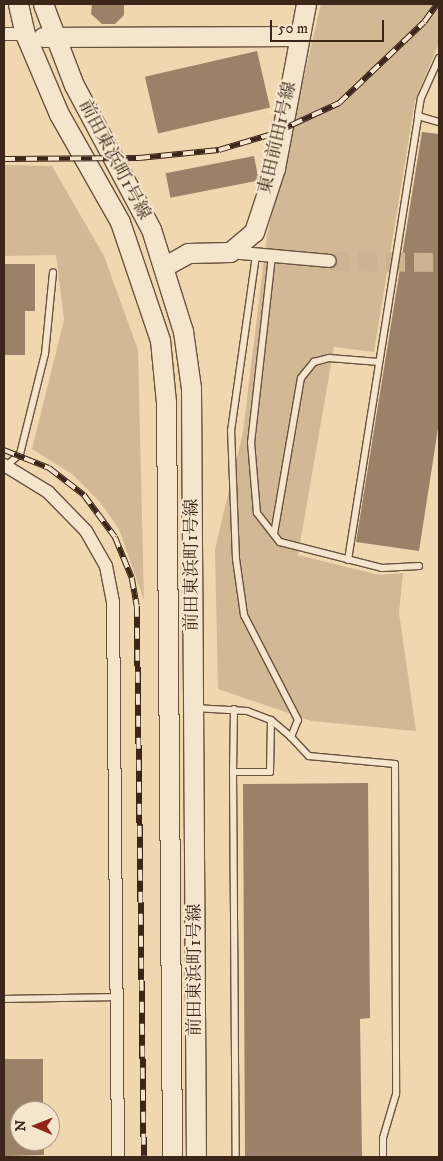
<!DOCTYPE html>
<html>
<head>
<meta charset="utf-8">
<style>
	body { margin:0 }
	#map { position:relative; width:443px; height:1161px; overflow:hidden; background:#efd7b0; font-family:"IM FELL DW Pica","Noto Serif JP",serif }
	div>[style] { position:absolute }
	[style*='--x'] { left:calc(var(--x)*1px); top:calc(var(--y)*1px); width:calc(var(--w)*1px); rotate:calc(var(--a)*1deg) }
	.green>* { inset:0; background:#d1b996 }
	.building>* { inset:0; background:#998268; transform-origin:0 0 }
	.secondary-tunnel>* { height:19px; margin-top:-9.5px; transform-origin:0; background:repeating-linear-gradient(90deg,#cbb492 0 19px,transparent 0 28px) }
	.roads { filter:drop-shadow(1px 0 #695240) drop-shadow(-1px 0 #695240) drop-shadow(0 1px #695240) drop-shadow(0 -1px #695240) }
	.lane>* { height:6px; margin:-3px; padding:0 3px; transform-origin:3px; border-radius:3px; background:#f5e5cc }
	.street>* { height:12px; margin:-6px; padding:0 6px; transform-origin:6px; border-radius:6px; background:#f5e5cc }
	.secondary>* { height:19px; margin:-9.5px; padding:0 9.5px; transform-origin:9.5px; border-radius:9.5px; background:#f5e5cc }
	.rail>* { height:5.5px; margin-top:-2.75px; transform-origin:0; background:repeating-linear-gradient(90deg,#f5e5cc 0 11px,#3c261a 0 22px); box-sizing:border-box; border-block:1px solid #3c261a }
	span { translate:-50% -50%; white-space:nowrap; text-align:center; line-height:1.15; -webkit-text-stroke:4.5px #f5e5cc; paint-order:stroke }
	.street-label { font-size:18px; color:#3c261a }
	.frame { position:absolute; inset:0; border:5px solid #3c261a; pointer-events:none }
	.north { position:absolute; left:10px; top:1101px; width:50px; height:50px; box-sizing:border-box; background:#f5e5cc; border:1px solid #ab9985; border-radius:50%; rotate:271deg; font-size:14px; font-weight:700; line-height:20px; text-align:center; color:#3c261a }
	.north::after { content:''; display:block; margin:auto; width:18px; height:22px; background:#8f2418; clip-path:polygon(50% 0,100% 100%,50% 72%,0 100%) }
	.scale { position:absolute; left:270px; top:20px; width:114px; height:22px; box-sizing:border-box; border:2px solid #3c261a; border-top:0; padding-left:6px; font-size:15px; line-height:18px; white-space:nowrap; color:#3c261a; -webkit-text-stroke:4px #f5e5cc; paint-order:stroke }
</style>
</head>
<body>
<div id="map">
	<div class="green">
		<div style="clip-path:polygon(321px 4px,439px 4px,439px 43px,415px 101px,374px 352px,334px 347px,298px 555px,379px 575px,403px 573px,399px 613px,416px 731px,312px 721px,218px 689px,215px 549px,243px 432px,267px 235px)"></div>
		<div style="clip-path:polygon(4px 165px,52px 166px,104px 256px,138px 350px,144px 600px,119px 529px,100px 502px,72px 474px,32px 449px,64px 320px,56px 255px,4px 256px)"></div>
	</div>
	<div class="building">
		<div style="clip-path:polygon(92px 4px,124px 4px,124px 15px,115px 24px,102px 24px,91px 14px)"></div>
		<div style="left:257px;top:51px;width:58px;height:115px;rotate:77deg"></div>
		<div style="clip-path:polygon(422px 132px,439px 134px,439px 422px,419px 551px,356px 542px)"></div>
		<div style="left:254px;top:156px;width:25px;height:90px;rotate:79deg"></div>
		<div style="clip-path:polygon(4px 264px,35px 264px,35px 311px,25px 311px,25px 355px,4px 355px)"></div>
		<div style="clip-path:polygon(368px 783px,370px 1018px,360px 1019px,362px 1157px,245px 1157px,243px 784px)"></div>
		<div style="clip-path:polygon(4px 1059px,43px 1059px,43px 1111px,20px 1111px,20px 1141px,44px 1141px,44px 1155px,4px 1156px)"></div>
	</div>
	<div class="secondary-tunnel">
		<div style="--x:330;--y:261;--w:109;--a:0.5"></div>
	</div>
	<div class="roads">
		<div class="lane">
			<div style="--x:418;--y:116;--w:18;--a:-81"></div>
			<div style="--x:421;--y:98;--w:44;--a:-65.8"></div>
			<div style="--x:272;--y:256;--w:187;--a:96.4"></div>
			<div style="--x:251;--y:442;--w:71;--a:85.2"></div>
			<div style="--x:257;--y:513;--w:37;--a:52"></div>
			<div style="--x:280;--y:542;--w:105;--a:14.3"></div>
			<div style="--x:382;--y:568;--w:37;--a:-3"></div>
			<div style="--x:6;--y:466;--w:18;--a:-41"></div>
			<div style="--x:20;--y:454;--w:103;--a:-76"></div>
			<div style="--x:45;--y:354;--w:82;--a:-84.4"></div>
			<div style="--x:274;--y:534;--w:158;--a:-80.2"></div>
			<div style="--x:301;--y:378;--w:21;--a:-51"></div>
			<div style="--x:314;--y:362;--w:16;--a:-15"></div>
			<div style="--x:329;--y:358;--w:50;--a:4.6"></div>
			<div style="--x:348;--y:560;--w:449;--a:-81"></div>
			<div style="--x:418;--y:116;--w:22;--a:16"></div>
			<div style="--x:194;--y:708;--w:53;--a:3.2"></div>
			<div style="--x:247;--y:711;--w:26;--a:21"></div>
			<div style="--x:271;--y:720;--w:26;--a:40"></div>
			<div style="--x:291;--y:737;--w:18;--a:-68"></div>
			<div style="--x:298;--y:720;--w:118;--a:-117.2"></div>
			<div style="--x:244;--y:615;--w:57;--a:-98.1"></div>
			<div style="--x:236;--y:559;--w:128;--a:-92.2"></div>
			<div style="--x:231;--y:431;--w:178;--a:-81.9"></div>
			<div style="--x:234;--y:709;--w:63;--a:90.9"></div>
			<div style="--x:233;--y:772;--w:37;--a:0"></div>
			<div style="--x:270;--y:772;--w:52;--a:-88.9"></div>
			<div style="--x:291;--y:737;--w:26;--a:47"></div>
			<div style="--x:309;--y:756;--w:86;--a:5.3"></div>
			<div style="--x:395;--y:764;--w:330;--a:89.8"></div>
			<div style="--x:396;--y:1094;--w:46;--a:106.5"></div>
			<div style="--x:383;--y:1138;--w:19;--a:90"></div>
			<div style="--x:233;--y:772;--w:385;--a:89.6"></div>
			<div style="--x:4;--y:999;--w:113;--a:-1"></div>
		</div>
		<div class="street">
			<div style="--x:4;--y:34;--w:21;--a:0"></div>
			<div style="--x:230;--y:252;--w:100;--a:5.1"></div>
			<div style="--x:4;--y:465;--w:52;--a:31.5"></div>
			<div style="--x:48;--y:492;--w:54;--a:45.7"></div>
			<div style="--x:86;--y:531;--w:40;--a:60.3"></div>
			<div style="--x:106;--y:566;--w:37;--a:79"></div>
			<div style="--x:113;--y:602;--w:555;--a:89.48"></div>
		</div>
		<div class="secondary">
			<div style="--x:18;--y:4;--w:31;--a:77"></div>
			<div style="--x:25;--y:34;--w:87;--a:67"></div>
			<div style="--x:59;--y:114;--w:124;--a:60.5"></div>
			<div style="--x:120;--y:222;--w:125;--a:71.3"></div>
			<div style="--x:160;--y:340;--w:62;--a:84.5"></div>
			<div style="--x:166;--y:402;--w:755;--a:89.54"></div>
			<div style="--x:43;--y:4;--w:87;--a:69.1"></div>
			<div style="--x:74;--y:85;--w:163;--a:61.9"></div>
			<div style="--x:151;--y:229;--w:107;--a:72.6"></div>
			<div style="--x:183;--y:331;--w:58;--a:82"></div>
			<div style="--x:191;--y:388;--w:769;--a:89.63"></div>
			<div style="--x:43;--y:37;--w:256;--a:-0.2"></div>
			<div style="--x:165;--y:266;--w:26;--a:-29"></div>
			<div style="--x:188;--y:253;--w:42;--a:-1.4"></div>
			<div style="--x:230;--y:252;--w:31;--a:-40"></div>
			<div style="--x:254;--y:232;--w:67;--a:-71.8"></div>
			<div style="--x:275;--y:168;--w:167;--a:-79.3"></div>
		</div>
	</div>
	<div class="rail">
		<div style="--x:4;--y:159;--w:135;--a:-0.4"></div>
		<div style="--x:139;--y:158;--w:80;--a:-5.7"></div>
		<div style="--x:219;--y:150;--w:55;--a:-16.8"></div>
		<div style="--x:272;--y:134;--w:74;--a:-24.8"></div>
		<div style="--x:339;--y:103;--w:117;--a:-43.6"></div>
		<div style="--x:424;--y:22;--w:22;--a:-54"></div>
		<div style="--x:4;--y:450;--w:48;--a:21.8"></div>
		<div style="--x:49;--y:468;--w:44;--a:37.6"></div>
		<div style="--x:84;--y:495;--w:52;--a:53.6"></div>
		<div style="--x:115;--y:537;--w:44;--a:67.5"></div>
		<div style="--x:132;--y:578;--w:28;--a:80"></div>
		<div style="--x:137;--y:606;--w:551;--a:89.27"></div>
	</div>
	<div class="street-label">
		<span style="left:278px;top:138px;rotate:-77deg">東田前田1号線</span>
		<span style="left:114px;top:160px;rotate:62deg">前田東浜町1号線</span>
		<span style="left:192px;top:565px;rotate:-90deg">前田東浜町1号線</span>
		<span style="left:195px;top:970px;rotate:-90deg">前田東浜町1号線</span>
	</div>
	<div class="frame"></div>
	<div class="north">N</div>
	<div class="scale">50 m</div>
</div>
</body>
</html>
